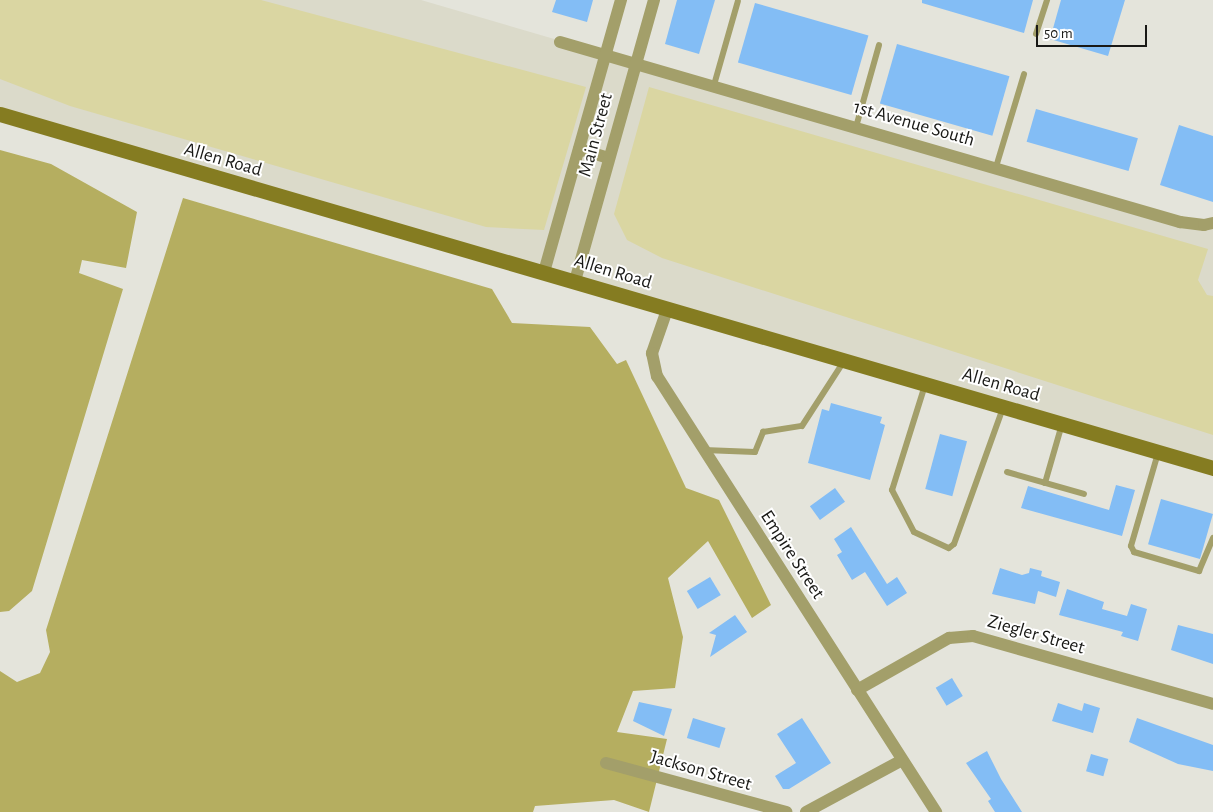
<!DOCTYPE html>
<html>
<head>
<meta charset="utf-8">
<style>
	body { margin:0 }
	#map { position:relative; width:1213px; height:812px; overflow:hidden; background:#e4e4db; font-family:"Alegreya Sans",sans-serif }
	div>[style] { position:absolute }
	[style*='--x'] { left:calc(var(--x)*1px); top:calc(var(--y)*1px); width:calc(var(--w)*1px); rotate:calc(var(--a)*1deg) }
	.built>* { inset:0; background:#dbdaca }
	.green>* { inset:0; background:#dad6a2 }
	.forest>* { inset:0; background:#b5ae60 }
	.building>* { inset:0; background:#83bdf5; transform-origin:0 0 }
	.lane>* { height:6px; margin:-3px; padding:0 3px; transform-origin:3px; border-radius:3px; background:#a39f6a }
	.street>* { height:12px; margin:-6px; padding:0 6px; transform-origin:6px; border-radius:6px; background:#a39f6a }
	.secondary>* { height:15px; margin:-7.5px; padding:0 7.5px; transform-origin:7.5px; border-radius:7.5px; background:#857c21 }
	span { translate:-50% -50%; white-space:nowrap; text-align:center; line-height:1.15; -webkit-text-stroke:4px #fff; paint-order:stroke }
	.street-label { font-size:19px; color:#191916 }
	.scale { position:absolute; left:1036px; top:25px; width:111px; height:22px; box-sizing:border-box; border:2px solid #191916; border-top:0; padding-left:6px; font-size:15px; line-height:18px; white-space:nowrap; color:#191916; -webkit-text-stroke:4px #fff; paint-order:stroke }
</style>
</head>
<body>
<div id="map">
	<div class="built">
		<div style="clip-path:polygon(0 0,421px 0,1180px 222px,1213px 223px,1213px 468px,0 114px)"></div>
	</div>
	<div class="green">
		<div style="clip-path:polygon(0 0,261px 0,586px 87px,544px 230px,486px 227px,70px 106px,0 79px)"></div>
		<div style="clip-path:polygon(649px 87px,1208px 249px,1198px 280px,1207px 295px,1213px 296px,1213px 435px,662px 258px,627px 240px,614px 214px)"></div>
	</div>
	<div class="forest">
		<div style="clip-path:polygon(0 150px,51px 164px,137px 212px,126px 268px,82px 260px,79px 273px,123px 289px,32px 591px,9px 611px,0 612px)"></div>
		<div style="clip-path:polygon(183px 198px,492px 289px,512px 323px,590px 327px,617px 364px,626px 360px,686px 488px,719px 500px,771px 605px,752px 618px,708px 541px,668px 578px,683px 637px,675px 688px,633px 691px,617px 732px,667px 739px,649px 812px,614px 800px,535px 806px,533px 812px,0 812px,0 671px,17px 682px,40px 673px,50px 652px,46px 630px)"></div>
	</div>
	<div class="building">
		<div style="clip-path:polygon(556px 0,593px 0,587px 22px,552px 12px)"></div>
		<div style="clip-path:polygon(677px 0,715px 0,699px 54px,665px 44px)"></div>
		<div style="clip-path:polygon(922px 0,1033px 0,1024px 33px,922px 3px)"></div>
		<div style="clip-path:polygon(1061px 0,1125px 0,1108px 56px,1050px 39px)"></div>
		<div style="left:755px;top:3px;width:118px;height:62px;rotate:16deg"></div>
		<div style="left:897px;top:44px;width:117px;height:62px;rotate:16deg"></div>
		<div style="left:1036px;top:109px;width:106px;height:34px;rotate:16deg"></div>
		<div style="clip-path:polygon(1179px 125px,1213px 136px,1213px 202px,1160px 185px)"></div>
		<div style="clip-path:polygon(831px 403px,882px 417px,880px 423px,885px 425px,870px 480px,808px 463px,822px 409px,829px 411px)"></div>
		<div style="left:940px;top:434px;width:28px;height:57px;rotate:15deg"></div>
		<div style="clip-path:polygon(1116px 485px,1135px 490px,1122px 536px,1021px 508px,1028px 486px,1109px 510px)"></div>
		<div style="left:835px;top:488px;width:17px;height:31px;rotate:54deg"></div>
		<div style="left:1161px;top:499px;width:54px;height:47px;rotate:16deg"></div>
		<div style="clip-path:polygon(851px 527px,887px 584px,897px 577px,907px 593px,887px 606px,865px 572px,852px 580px,837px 555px,842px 552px,834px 539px)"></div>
		<div style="clip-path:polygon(1000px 568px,1022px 575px,1029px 573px,1030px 568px,1042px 571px,1041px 576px,1060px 582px,1056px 597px,1038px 591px,1035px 604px,992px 594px)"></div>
		<div style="left:710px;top:577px;width:21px;height:27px;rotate:59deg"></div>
		<div style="clip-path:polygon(1067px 589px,1104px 602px,1102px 609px,1127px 616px,1131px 604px,1147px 609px,1138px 641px,1121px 636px,1123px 632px,1059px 615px)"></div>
		<div style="clip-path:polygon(735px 615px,747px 632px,710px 657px,716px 635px,709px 633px)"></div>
		<div style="clip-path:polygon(1178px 625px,1213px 634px,1213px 664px,1171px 650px)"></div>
		<div style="left:952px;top:678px;width:21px;height:19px;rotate:59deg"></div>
		<div style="clip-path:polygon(639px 702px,672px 709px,664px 736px,633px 721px)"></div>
		<div style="clip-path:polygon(1058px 703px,1082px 711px,1084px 703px,1100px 708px,1093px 733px,1052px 721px)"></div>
		<div style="left:693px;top:718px;width:34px;height:21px;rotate:17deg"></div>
		<div style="clip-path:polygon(802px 718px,831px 763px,789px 789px,783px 789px,775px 776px,796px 763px,777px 734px)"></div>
		<div style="clip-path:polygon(1137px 718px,1213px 745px,1213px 771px,1178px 764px,1129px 742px)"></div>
		<div style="clip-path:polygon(987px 751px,1001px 779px,1022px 812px,995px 812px,988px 801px,991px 799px,966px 763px)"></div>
		<div style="left:1091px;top:754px;width:18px;height:18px;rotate:16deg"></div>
	</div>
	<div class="lane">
		<div style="--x:1036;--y:34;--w:36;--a:-72"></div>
		<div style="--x:714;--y:85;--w:87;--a:-74.1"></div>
		<div style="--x:856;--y:127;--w:85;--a:-74.3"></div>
		<div style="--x:996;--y:167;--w:97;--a:-73.2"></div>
		<div style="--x:925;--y:385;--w:110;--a:107.4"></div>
		<div style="--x:892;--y:490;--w:47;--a:62.4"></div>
		<div style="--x:914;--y:532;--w:38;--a:25"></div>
		<div style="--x:949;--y:548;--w:6;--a:-39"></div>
		<div style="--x:954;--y:544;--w:145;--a:-70.2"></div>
		<div style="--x:704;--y:450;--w:51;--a:2.2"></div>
		<div style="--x:755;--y:452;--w:22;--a:-68"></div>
		<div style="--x:763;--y:432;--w:39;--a:-9"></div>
		<div style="--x:802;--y:426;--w:77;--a:-57.1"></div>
		<div style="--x:1158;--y:453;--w:97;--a:106.2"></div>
		<div style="--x:1131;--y:546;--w:7;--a:63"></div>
		<div style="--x:1134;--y:552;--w:68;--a:16.3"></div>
		<div style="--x:1199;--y:571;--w:36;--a:-67"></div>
		<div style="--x:1007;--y:472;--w:80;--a:15.9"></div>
		<div style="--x:1045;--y:483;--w:61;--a:-73.9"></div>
	</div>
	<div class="street">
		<div style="--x:560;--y:42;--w:646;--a:16.19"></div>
		<div style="--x:1180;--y:222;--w:24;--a:7"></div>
		<div style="--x:1204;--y:225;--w:9;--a:-13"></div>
		<div style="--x:579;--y:149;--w:31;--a:17"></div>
		<div style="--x:544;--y:272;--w:283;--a:-74.2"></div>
		<div style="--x:575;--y:281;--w:292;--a:-74.3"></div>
		<div style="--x:667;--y:310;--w:46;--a:109.2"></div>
		<div style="--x:652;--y:353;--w:24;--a:78"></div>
		<div style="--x:657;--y:376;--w:518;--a:57.38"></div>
		<div style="--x:857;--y:690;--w:106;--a:-29.5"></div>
		<div style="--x:949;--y:638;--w:24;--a:-5"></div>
		<div style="--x:973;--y:636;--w:249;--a:15.8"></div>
		<div style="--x:606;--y:763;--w:187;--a:15.2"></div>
		<div style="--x:806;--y:812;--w:109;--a:-28.4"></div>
	</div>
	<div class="secondary">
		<div style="--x:0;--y:114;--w:1264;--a:16.27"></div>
	</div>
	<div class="street-label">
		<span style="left:914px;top:124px;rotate:16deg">1st Avenue South</span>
		<span style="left:596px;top:135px;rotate:-75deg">Main Street</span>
		<span style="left:223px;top:160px;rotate:16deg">Allen Road</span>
		<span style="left:613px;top:272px;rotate:17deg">Allen Road</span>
		<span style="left:1001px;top:385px;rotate:16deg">Allen Road</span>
		<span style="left:792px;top:555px;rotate:57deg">Empire Street</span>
		<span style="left:1036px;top:635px;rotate:16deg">Ziegler Street</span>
		<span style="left:701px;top:771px;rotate:16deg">Jackson Street</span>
	</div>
	<div class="scale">50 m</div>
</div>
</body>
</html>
